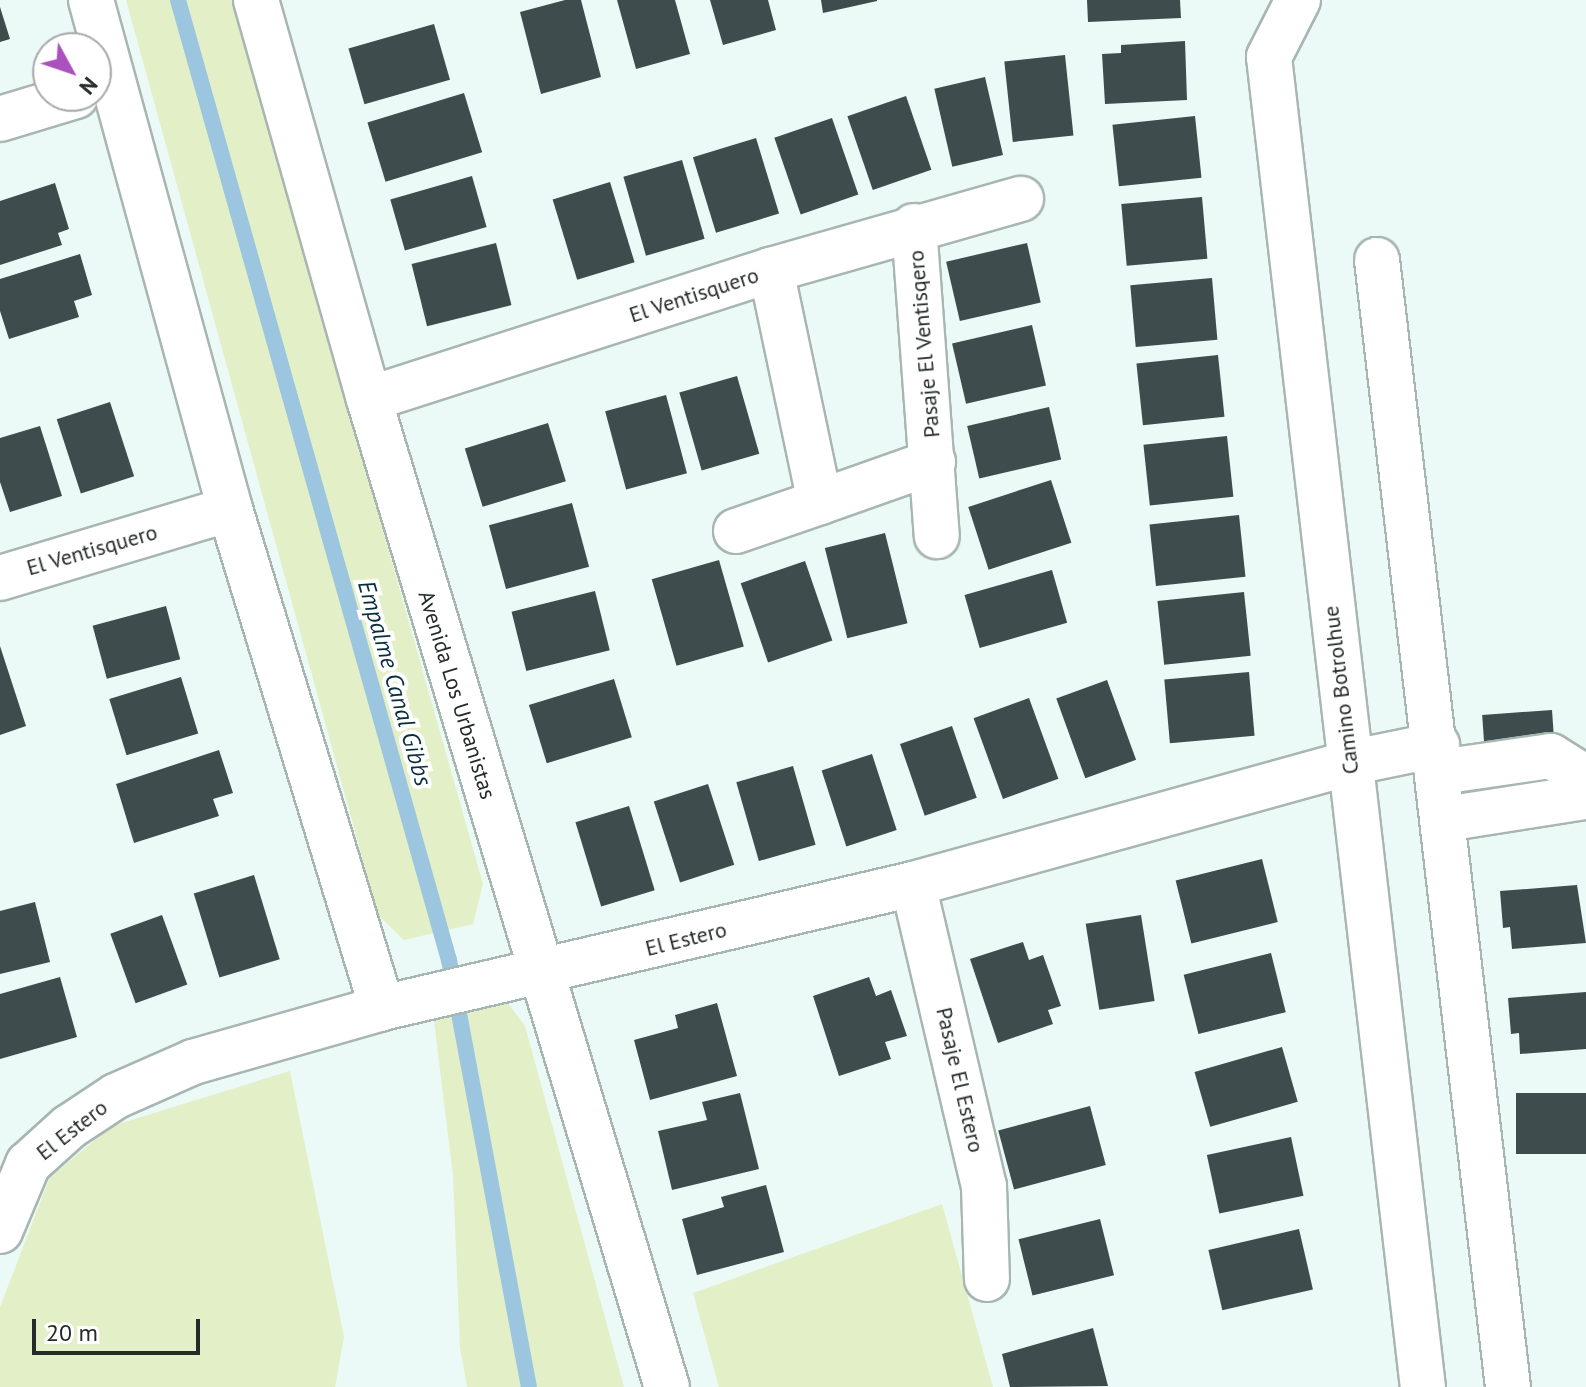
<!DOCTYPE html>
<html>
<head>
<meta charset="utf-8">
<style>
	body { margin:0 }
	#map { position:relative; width:1586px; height:1387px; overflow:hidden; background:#ebfaf6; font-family:"PT Sans",sans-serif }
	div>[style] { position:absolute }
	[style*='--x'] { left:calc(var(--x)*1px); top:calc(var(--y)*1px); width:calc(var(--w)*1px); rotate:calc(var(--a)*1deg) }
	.green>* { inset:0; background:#e3efc7 }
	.stream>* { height:16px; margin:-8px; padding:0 8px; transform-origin:8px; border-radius:8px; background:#9cc6df }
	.building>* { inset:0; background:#3f4c4e; transform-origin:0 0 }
	.roads { filter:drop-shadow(2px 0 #a8b6b2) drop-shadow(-2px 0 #a8b6b2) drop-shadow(0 2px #a8b6b2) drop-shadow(0 -2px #a8b6b2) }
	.minor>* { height:44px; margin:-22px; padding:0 22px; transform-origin:22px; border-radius:22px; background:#fff }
	.tertiary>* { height:44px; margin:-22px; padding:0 22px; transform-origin:22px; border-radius:22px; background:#fff }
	span { translate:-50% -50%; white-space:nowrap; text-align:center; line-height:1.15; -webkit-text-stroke:8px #fff; paint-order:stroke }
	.street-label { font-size:22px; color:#252b29 }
	.water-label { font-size:24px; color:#082d3f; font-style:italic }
	.north { position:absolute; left:32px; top:32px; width:80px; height:80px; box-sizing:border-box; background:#fff; border:2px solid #a8aaa9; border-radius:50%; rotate:130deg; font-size:22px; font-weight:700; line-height:32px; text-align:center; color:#252b29 }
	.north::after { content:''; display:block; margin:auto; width:28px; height:36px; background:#ab51bd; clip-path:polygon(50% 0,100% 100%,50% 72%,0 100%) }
	.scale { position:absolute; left:32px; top:1319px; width:168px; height:36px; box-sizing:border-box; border:4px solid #252b29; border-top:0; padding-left:10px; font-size:24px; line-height:28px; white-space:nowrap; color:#252b29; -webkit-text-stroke:6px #fff; paint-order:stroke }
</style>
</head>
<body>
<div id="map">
	<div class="green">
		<div style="clip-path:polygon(126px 0,233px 0,483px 884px,473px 924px,404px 940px,378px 915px)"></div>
		<div style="clip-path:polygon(499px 991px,525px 1026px,624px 1387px,467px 1387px,460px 1348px,453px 1176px,434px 1021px)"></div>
		<div style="clip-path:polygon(290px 1071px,344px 1337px,335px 1387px,0 1387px,0 1307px,50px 1177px,112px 1126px)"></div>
		<div style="clip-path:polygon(942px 1204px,993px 1387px,719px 1387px,693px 1293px)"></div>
	</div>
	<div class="stream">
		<div style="--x:178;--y:0;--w:998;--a:74.24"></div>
		<div style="--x:449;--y:960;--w:434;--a:79.4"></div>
	</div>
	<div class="building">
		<div style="clip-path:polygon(565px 0,581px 0,601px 77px,541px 94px,520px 12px)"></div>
		<div style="clip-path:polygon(617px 0,675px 0,690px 54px,636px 69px)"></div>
		<div style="clip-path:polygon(710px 0,768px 0,776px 30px,723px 45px)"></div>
		<div style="clip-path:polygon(821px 0,877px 0,877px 1px,823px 13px)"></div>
		<div style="clip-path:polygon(1087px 0,1180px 0,1181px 18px,1088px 22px)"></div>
		<div style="clip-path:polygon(0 7px,10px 39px,0 42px)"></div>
		<div style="left:434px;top:24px;width:58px;height:89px;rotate:74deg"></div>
		<div style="clip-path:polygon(1185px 41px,1187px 100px,1105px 104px,1102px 54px,1121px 53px,1121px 45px)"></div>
		<div style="left:1065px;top:55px;width:81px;height:61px;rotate:84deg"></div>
		<div style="left:985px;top:77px;width:80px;height:52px;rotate:77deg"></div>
		<div style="left:464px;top:93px;width:62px;height:101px;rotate:73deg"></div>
		<div style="left:906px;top:96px;width:78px;height:62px;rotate:71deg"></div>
		<div style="left:1195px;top:116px;width:62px;height:83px;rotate:84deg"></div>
		<div style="left:832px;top:118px;width:81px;height:61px;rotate:71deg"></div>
		<div style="left:756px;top:138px;width:79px;height:66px;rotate:73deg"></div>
		<div style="left:682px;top:160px;width:82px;height:61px;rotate:74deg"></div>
		<div style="left:472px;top:176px;width:53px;height:85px;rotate:74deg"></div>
		<div style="left:610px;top:182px;width:84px;height:60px;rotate:73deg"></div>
		<div style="clip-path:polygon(55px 183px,69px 229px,58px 233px,62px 245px,0 265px,0 201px)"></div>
		<div style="left:1202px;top:197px;width:62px;height:81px;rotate:85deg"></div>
		<div style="left:496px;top:243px;width:64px;height:87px;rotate:76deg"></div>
		<div style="left:1027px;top:243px;width:61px;height:83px;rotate:77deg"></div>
		<div style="clip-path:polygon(80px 254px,92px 295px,74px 301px,79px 317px,9px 339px,0 311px,0 279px)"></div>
		<div style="left:1212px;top:278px;width:62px;height:82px;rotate:85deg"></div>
		<div style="left:1032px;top:325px;width:62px;height:82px;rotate:77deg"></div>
		<div style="left:1218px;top:355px;width:62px;height:82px;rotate:84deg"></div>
		<div style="left:737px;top:376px;width:81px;height:60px;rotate:74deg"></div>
		<div style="left:666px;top:395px;width:81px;height:63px;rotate:75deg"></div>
		<div style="left:110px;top:402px;width:78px;height:56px;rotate:72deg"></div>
		<div style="left:1049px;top:407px;width:54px;height:84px;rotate:77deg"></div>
		<div style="left:548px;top:423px;width:61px;height:87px;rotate:73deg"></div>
		<div style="clip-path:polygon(40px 426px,62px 496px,10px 512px,0 482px,0 438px)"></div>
		<div style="left:1227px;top:436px;width:61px;height:84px;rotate:84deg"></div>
		<div style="left:1051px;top:480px;width:66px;height:87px;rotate:72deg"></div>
		<div style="left:572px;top:503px;width:66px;height:86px;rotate:75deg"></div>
		<div style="left:1239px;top:515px;width:62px;height:90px;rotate:84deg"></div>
		<div style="left:885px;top:533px;width:93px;height:62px;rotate:76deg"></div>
		<div style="left:719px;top:560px;width:90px;height:70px;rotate:74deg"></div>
		<div style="left:805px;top:561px;width:84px;height:68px;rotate:71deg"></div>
		<div style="left:1052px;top:570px;width:55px;height:91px;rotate:74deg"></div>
		<div style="left:595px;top:591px;width:61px;height:86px;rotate:76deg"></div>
		<div style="left:1244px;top:592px;width:64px;height:87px;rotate:84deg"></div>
		<div style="left:166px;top:606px;width:55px;height:76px;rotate:75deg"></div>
		<div style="clip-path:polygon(0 646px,26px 726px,0 735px)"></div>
		<div style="left:1249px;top:672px;width:64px;height:85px;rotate:85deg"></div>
		<div style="left:181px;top:677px;width:59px;height:75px;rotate:73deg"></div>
		<div style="left:614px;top:679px;width:61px;height:89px;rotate:73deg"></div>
		<div style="left:1107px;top:680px;width:85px;height:54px;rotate:70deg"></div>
		<div style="left:1029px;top:698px;width:86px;height:59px;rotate:70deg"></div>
		<div style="left:1552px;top:710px;width:29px;height:70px;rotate:86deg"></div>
		<div style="left:952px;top:726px;width:76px;height:55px;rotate:71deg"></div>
		<div style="clip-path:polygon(219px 750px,233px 793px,213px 799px,219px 816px,134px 843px,116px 784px)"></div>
		<div style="left:872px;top:754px;width:80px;height:53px;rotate:72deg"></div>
		<div style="left:793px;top:766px;width:82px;height:59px;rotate:74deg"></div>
		<div style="left:708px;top:784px;width:85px;height:57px;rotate:72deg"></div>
		<div style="left:629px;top:806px;width:88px;height:56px;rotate:73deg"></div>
		<div style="left:1262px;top:859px;width:65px;height:89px;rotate:76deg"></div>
		<div style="left:254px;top:875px;width:88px;height:63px;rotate:73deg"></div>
		<div style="clip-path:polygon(1577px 885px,1586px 943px,1512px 949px,1510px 927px,1503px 928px,1500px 891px)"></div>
		<div style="clip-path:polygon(35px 902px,50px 962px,0 974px,0 911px)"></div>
		<div style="left:162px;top:915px;width:74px;height:55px;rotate:70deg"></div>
		<div style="left:1141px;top:915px;width:87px;height:56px;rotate:81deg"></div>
		<div style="clip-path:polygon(1023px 942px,1029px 960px,1043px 955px,1061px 1006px,1048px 1010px,1053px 1024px,998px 1043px,970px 959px)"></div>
		<div style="left:1271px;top:953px;width:61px;height:90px;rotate:76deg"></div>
		<div style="clip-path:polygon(60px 977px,77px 1037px,0 1059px,0 994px)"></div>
		<div style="clip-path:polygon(869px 977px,876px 996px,891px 990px,907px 1036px,885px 1042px,891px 1059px,839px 1076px,813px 996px)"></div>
		<div style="clip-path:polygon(1586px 992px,1586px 1049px,1520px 1054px,1519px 1033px,1511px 1034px,1508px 998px)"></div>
		<div style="clip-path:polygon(717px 1003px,737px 1076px,650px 1100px,634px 1040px,678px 1028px,675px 1015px)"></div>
		<div style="left:1282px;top:1047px;width:57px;height:91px;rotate:74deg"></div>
		<div style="clip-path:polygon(740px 1093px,759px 1169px,672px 1190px,658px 1131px,707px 1120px,702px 1102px)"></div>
		<div style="left:1586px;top:1093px;width:61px;height:70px;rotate:90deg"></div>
		<div style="left:1090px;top:1106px;width:61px;height:95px;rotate:75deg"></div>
		<div style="left:1291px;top:1137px;width:60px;height:86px;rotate:78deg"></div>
		<div style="clip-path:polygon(766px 1185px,784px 1252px,697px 1275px,682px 1219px,724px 1207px,721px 1197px)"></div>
		<div style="left:1100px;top:1219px;width:58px;height:84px;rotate:76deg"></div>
		<div style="left:1299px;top:1229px;width:62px;height:93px;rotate:77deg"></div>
		<div style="clip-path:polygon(1093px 1328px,1108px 1386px,1010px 1387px,1002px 1354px)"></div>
	</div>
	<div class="roads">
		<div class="minor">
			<div style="--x:91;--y:0;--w:528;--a:74.73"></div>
			<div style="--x:230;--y:509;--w:522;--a:73.06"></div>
			<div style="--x:256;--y:0;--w:415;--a:74.2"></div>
			<div style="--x:369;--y:399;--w:1032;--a:73.22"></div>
			<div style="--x:0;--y:119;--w:79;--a:-16.8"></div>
			<div style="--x:914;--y:226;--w:311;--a:85.8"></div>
			<div style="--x:1377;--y:260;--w:1135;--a:83.37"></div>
			<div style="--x:771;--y:270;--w:237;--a:78.1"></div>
			<div style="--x:820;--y:502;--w:120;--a:-19.5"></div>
			<div style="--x:369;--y:399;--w:422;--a:-17.8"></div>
			<div style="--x:771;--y:270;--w:260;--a:-15.9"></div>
			<div style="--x:736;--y:531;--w:89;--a:-19"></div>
			<div style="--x:0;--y:578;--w:240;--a:-16.7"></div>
			<div style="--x:1440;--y:772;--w:112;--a:-8.2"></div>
			<div style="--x:1551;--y:756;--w:41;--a:32.2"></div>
			<div style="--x:1445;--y:819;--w:143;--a:-8.9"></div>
			<div style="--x:913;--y:884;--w:310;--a:76.8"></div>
			<div style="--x:984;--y:1186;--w:93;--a:88.2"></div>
			<div style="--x:0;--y:1231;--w:73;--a:-67.3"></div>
			<div style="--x:28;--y:1164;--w:55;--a:-42.1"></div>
			<div style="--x:69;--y:1127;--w:56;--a:-33.4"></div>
			<div style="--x:116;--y:1096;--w:84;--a:-23.8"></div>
			<div style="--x:193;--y:1062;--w:197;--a:-15.9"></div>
			<div style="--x:382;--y:1008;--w:545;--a:-13.14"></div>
			<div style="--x:913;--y:884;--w:452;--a:-15.5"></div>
			<div style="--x:1349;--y:763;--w:90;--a:-11.6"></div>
		</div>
		<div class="tertiary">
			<div style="--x:1298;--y:0;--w:64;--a:117"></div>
			<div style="--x:1269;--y:57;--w:1339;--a:83.4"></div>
		</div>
	</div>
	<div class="street-label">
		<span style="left:694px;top:295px;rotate:-18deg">El Ventisquero</span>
		<span style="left:924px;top:344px;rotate:-95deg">Pasaje El Ventisqero</span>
		<span style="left:92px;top:550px;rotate:-16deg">El Ventisquero</span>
		<span style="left:1341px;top:690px;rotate:-97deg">Camino Botrolhue</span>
		<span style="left:457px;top:695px;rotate:73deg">Avenida Los Urbanistas</span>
		<span style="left:686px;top:939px;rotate:-14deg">El Estero</span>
		<span style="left:960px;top:1080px;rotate:77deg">Pasaje El Estero</span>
		<span style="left:72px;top:1130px;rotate:-38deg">El Estero</span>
	</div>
	<div class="water-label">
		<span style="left:395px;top:683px;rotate:74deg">Empalme Canal Gibbs</span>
	</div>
	<div class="north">N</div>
	<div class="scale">20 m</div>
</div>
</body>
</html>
